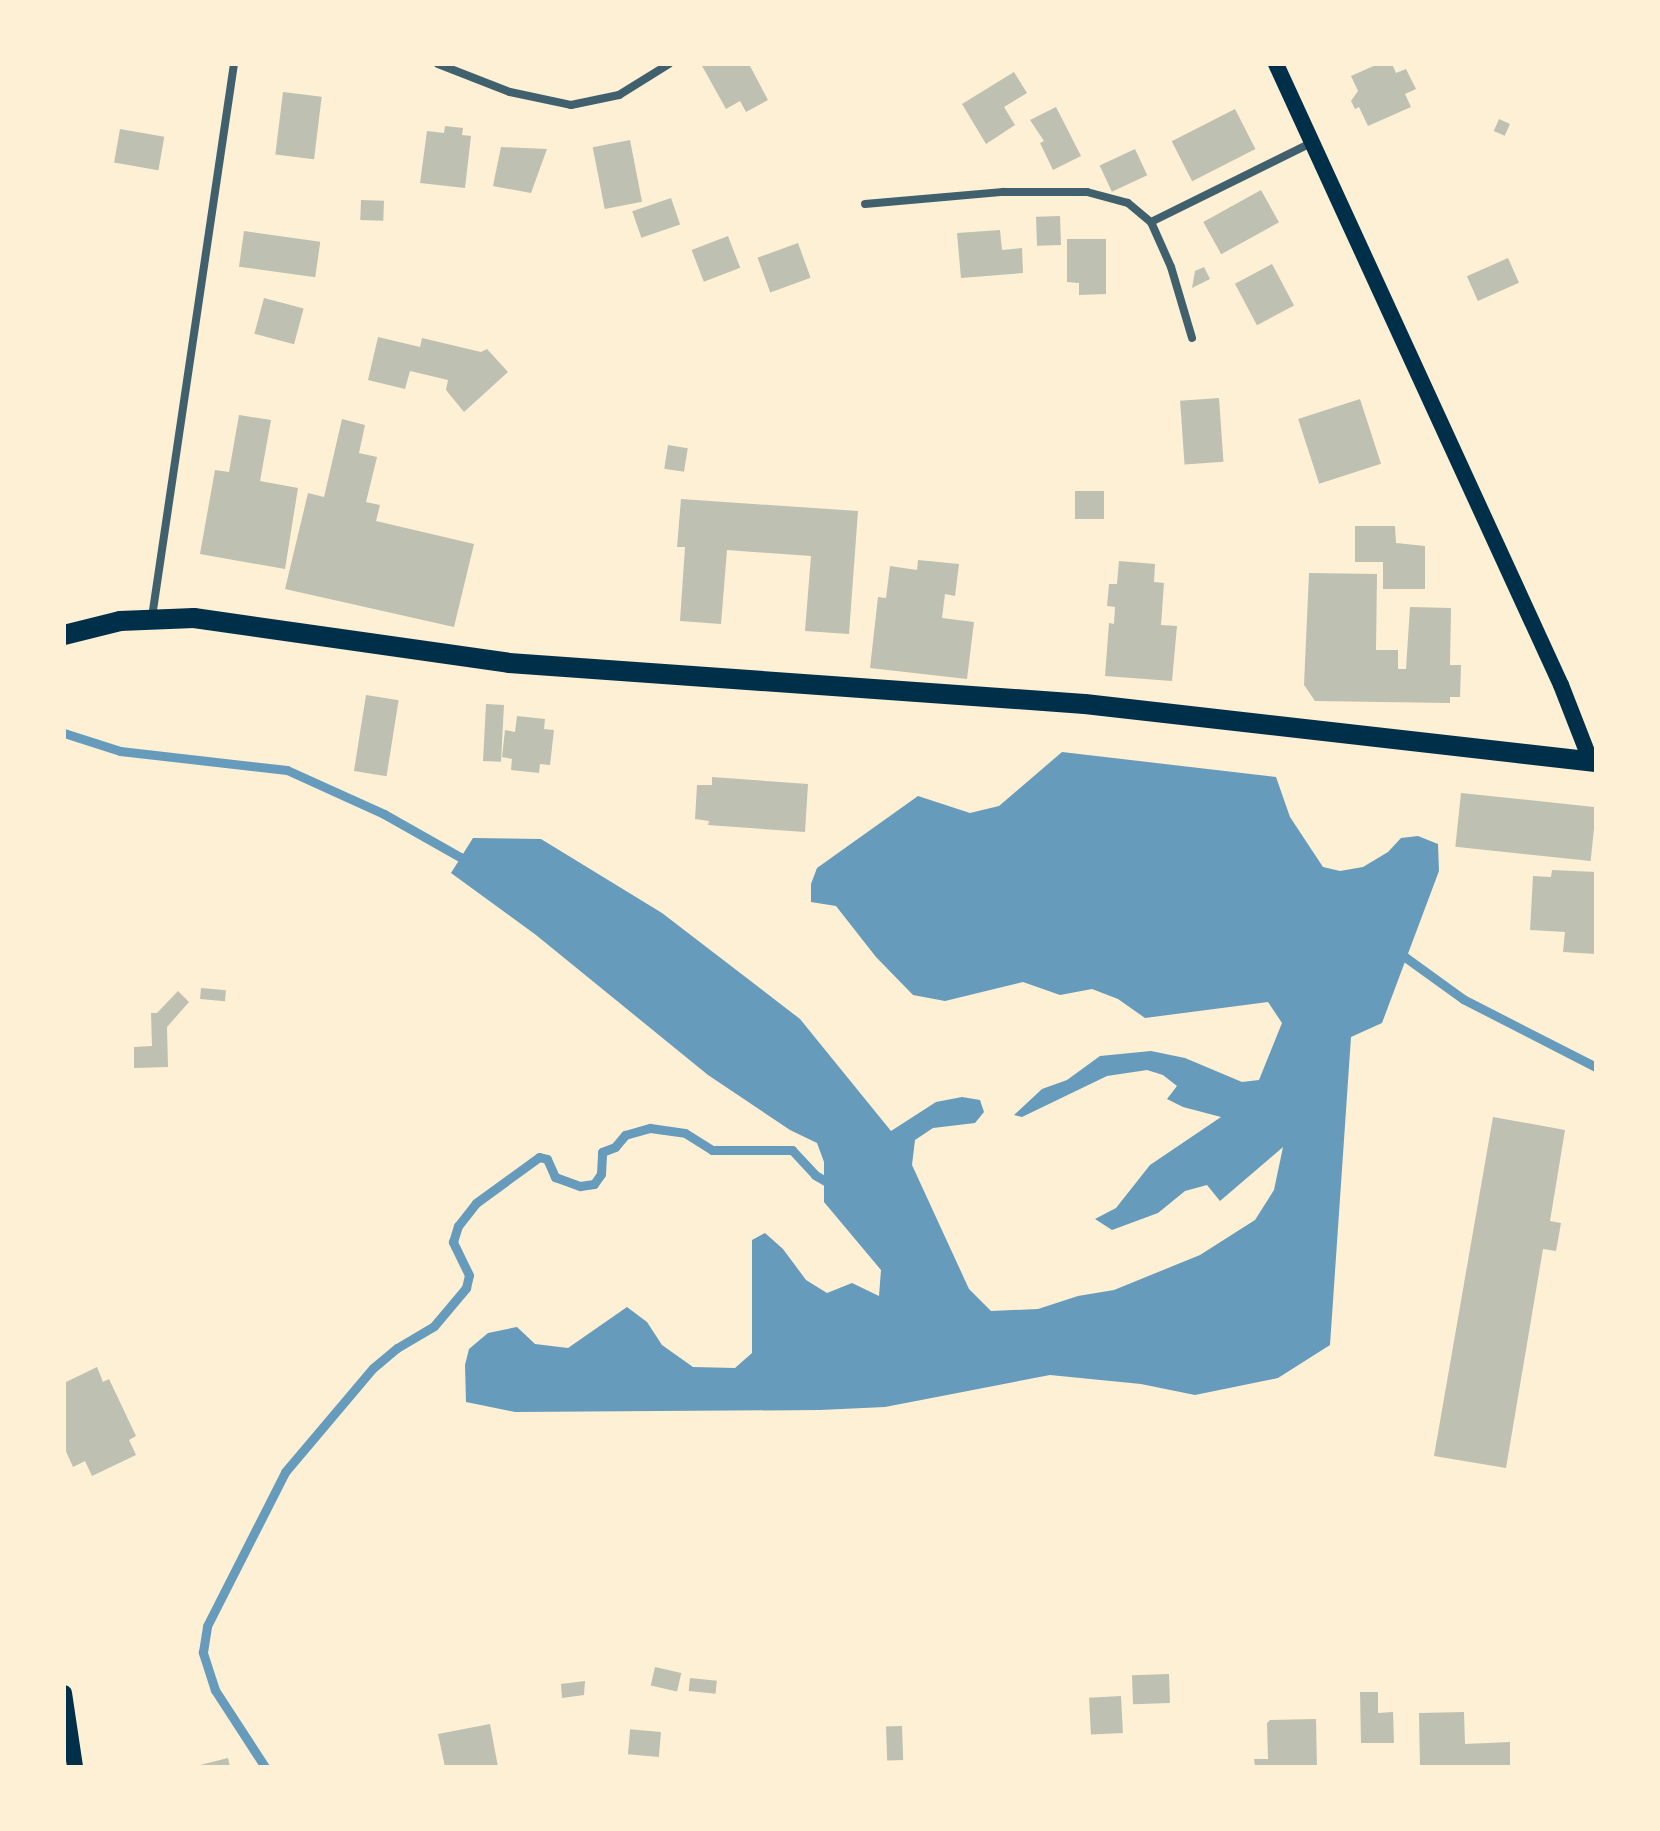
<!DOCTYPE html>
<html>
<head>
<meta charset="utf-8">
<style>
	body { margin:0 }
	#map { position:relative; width:1660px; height:1831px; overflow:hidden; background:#fdf0d5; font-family:"Roboto Condensed",sans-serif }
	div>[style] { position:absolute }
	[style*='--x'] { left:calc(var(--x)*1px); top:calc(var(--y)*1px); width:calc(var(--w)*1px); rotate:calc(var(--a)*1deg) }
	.water>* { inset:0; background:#669bbc }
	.stream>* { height:9px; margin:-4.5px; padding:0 4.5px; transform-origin:4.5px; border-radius:4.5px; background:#669bbc }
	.building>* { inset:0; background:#bec0b2; transform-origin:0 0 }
	.minor>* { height:8px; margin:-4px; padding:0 4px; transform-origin:4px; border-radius:4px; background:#3f606c }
	.secondary>* { height:16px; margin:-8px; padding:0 8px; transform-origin:8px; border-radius:8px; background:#003049 }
	.primary>* { height:20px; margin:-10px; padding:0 10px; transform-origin:10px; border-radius:10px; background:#003049 }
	span { translate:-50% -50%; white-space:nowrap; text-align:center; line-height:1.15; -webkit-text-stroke:8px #fdf0d5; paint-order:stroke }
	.frame { position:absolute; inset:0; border:66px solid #fdf0d5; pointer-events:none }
</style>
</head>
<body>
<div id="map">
	<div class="water">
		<div style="clip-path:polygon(1062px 752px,1276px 777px,1290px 817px,1323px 867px,1340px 871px,1363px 867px,1388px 852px,1401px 838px,1418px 836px,1438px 844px,1439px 871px,1382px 1023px,1351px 1037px,1330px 1345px,1278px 1378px,1195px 1395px,1141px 1384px,1050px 1375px,885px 1407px,820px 1410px,515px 1412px,466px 1402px,465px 1365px,469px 1349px,488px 1333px,517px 1327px,535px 1344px,568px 1348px,627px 1307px,647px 1322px,662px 1345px,693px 1367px,735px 1368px,752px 1353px,752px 1240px,765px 1233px,783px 1249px,806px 1280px,827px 1293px,852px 1283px,879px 1296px,881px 1270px,824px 1202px,824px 1162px,817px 1143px,790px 1130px,708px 1075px,536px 935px,451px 873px,473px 838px,541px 839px,662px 913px,800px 1019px,891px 1131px,936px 1102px,962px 1097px,980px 1100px,984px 1112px,975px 1123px,933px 1128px,915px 1140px,912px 1165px,969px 1289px,991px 1311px,1038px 1309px,1078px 1296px,1114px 1290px,1200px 1255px,1255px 1220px,1274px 1190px,1283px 1147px,1220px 1201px,1207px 1185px,1185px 1191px,1158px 1213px,1112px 1230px,1095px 1219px,1116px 1208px,1150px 1165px,1221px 1117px,1183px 1107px,1167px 1099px,1177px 1086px,1163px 1075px,1147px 1070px,1107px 1076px,1022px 1117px,1014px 1115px,1042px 1089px,1067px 1080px,1100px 1056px,1151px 1051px,1185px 1058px,1242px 1082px,1259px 1080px,1282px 1023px,1268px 1002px,1145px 1018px,1118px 999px,1092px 989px,1060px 995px,1023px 982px,945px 1001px,913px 995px,876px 957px,836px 906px,811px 902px,811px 884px,817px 868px,918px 796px,970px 813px,999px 806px)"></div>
	</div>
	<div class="stream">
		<div style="--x:64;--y:733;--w:59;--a:17.8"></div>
		<div style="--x:120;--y:751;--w:168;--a:6.5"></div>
		<div style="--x:287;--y:770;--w:107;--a:24.4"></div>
		<div style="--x:384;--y:814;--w:95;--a:29.5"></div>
		<div style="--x:1396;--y:958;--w:9;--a:-6"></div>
		<div style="--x:1405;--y:957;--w:72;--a:35.9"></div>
		<div style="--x:1463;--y:999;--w:149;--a:27.1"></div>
		<div style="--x:265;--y:1767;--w:92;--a:-123"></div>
		<div style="--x:215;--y:1690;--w:40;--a:-108"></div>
		<div style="--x:203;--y:1652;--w:26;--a:-81"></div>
		<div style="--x:207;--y:1626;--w:173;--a:-63.1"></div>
		<div style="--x:285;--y:1472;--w:136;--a:-49.8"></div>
		<div style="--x:373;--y:1368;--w:31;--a:-40"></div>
		<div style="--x:397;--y:1348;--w:43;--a:-30.7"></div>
		<div style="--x:434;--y:1326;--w:50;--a:-49.9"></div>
		<div style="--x:466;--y:1288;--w:13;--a:-77"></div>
		<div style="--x:469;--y:1275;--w:37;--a:-116"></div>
		<div style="--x:453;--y:1242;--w:17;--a:-73"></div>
		<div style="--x:458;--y:1226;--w:29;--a:-52"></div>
		<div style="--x:476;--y:1203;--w:78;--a:-36.1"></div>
		<div style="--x:539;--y:1157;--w:8;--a:14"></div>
		<div style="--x:547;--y:1159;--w:20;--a:66"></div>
		<div style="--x:555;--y:1177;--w:27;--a:20"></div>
		<div style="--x:580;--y:1186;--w:14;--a:-8"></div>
		<div style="--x:594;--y:1184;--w:12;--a:-55"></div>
		<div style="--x:601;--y:1174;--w:22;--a:-87"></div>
		<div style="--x:602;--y:1152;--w:14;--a:-21"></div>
		<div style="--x:615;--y:1147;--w:16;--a:-50"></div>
		<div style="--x:625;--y:1135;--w:26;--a:-16"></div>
		<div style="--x:650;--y:1128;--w:35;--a:8"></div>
		<div style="--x:685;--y:1133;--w:32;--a:32"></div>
		<div style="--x:712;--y:1150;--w:80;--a:0"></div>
		<div style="--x:792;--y:1150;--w:34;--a:47"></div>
		<div style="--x:815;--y:1175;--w:22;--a:30"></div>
	</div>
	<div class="building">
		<div style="clip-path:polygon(701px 64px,749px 64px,768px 100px,746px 112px,740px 101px,726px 109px)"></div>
		<div style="clip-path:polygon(1378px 64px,1392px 64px,1396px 73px,1406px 69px,1416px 89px,1405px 94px,1411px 107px,1368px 126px,1359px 107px,1355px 109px,1351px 101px,1358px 91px,1351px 76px)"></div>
		<div style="clip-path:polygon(1014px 72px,1027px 93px,1004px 107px,1015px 125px,986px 144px,962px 104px)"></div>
		<div style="left:283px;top:92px;width:39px;height:63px;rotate:7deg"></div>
		<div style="clip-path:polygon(1056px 107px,1081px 156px,1053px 170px,1040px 143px,1044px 141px,1030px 120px)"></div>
		<div style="left:1235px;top:109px;width:45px;height:71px;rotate:63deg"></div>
		<div style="left:1499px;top:119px;width:12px;height:13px;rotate:24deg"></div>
		<div style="clip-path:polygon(445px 126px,463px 128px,462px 135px,471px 136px,465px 188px,420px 183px,427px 131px,444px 133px)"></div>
		<div style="left:120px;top:129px;width:45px;height:34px;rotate:10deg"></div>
		<div style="left:630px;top:140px;width:63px;height:38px;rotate:79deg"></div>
		<div style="clip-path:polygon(501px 147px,547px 149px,531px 193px,493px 186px)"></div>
		<div style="left:1135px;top:149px;width:29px;height:39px;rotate:65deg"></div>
		<div style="left:1261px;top:190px;width:37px;height:66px;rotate:61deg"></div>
		<div style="left:671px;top:198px;width:28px;height:41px;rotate:71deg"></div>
		<div style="left:361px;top:200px;width:23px;height:20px;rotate:2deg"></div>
		<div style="left:1060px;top:216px;width:29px;height:24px;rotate:88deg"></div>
		<div style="clip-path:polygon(1000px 230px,1002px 250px,1022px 248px,1023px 273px,961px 278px,957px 233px)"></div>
		<div style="left:244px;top:231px;width:77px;height:36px;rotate:8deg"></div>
		<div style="left:728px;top:236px;width:34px;height:39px;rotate:69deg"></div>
		<div style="clip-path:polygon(1067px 239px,1106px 239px,1106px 294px,1079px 295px,1079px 283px,1067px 282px)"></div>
		<div style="left:798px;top:243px;width:37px;height:43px;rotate:70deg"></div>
		<div style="left:1508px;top:258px;width:27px;height:45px;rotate:66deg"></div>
		<div style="left:1272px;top:264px;width:47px;height:42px;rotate:62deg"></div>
		<div style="clip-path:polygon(1204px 267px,1210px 279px,1192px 288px,1195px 271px)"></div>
		<div style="left:264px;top:298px;width:41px;height:37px;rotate:15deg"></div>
		<div style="clip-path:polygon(378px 337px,420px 347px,422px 338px,481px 352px,487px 349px,508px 372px,464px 412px,446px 390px,448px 380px,410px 371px,405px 389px,368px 380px)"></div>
		<div style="left:1219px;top:398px;width:64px;height:39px;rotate:86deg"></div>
		<div style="left:1360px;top:399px;width:68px;height:65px;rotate:72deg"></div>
		<div style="clip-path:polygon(239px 415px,271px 420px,260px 481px,298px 488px,285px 569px,200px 554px,215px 470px,229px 472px)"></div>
		<div style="clip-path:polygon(342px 419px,365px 425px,359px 453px,377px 457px,366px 502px,380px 505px,376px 521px,474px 544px,454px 627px,285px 589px,308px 493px,324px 497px)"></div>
		<div style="left:668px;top:445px;width:20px;height:24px;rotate:9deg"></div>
		<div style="left:1104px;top:491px;width:28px;height:29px;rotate:90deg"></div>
		<div style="clip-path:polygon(681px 499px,858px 511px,849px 634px,805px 631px,811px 556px,727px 550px,721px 624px,680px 621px,685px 547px,677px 547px)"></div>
		<div style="clip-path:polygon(1355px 526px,1395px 526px,1396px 543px,1425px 546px,1425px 589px,1383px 589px,1383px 562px,1355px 562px)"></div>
		<div style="clip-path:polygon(918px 560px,959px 564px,955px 596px,945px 594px,942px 618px,974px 622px,967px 679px,870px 668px,878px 597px,886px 598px,890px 566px,917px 570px)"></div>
		<div style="clip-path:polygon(1119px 561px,1155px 564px,1154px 582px,1164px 583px,1161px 625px,1177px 626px,1172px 681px,1105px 676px,1109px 623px,1114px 624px,1115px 607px,1107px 606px,1109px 584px,1117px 584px)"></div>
		<div style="clip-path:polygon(1309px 573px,1377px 574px,1376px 650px,1398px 650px,1398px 669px,1406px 669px,1410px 607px,1451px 608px,1450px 665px,1461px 665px,1460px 697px,1450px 697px,1450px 703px,1315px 701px,1304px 685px)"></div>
		<div style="left:366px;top:695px;width:33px;height:77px;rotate:9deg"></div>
		<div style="left:486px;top:704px;width:18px;height:57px;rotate:3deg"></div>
		<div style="clip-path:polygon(517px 716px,545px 719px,544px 729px,554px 730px,550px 765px,540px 764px,539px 773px,511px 770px,512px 759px,502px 757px,505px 730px,515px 732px)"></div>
		<div style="clip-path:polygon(712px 777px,808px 784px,805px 832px,708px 825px,709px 821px,695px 819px,697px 785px,712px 785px)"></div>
		<div style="left:1461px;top:793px;width:136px;height:54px;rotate:6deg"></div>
		<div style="clip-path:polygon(1552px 870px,1596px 872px,1596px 954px,1563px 952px,1565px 932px,1530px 930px,1533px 876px,1551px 877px)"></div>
		<div style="left:201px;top:988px;width:25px;height:11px;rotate:5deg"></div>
		<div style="clip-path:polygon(178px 991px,189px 1002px,167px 1027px,168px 1067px,134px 1068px,134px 1047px,152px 1046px,151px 1013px,157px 1013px)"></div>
		<div style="clip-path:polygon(1493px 1117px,1565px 1130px,1550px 1221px,1561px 1223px,1556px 1251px,1543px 1249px,1506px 1468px,1434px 1456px)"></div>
		<div style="clip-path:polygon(97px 1367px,103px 1382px,109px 1379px,136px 1436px,129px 1440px,136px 1455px,92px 1476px,85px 1461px,73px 1467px,64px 1447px,64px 1383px)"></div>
		<div style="left:655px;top:1667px;width:27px;height:19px;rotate:13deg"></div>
		<div style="left:1169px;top:1674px;width:29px;height:37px;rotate:88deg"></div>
		<div style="left:690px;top:1678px;width:27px;height:13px;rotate:6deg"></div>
		<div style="clip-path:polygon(585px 1681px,584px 1695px,562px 1698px,561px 1684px)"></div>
		<div style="clip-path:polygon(1360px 1692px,1378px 1692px,1378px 1713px,1393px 1712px,1394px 1743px,1361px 1743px)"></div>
		<div style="left:1121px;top:1696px;width:37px;height:32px;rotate:87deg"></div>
		<div style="clip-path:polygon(1464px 1712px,1465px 1744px,1510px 1742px,1510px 1767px,1420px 1767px,1419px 1713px)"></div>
		<div style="clip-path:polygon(1316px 1719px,1317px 1767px,1255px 1767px,1254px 1759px,1268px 1759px,1267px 1723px,1270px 1720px)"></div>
		<div style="clip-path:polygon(490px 1724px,498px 1767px,445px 1767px,438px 1734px)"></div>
		<div style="left:902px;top:1726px;width:34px;height:16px;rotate:88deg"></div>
		<div style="left:661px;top:1732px;width:25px;height:31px;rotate:95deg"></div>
		<div style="clip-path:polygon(228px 1758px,230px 1767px,196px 1767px,196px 1766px)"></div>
	</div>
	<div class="minor">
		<div style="--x:438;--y:64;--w:77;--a:21.3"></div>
		<div style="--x:510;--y:92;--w:62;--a:12"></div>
		<div style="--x:571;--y:105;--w:49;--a:-11.8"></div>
		<div style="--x:619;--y:95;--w:59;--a:-31.8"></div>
		<div style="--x:865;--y:204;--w:139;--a:-5"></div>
		<div style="--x:1003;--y:192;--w:84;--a:0"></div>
		<div style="--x:1087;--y:192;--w:42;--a:15"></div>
		<div style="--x:1128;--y:203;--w:30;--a:40"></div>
		<div style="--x:1151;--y:222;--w:49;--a:66"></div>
		<div style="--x:1171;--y:267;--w:74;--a:73.5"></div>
		<div style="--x:1151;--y:222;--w:181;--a:-26.3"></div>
		<div style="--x:152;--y:617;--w:559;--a:-81.57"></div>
	</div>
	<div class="secondary">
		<div style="--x:1276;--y:64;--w:683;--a:65.35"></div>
		<div style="--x:1561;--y:685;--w:83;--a:68.7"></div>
		<div style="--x:64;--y:1693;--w:75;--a:81.5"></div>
	</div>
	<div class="primary">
		<div style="--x:64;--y:635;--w:58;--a:-14"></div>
		<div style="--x:120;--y:621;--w:74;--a:-2.3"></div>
		<div style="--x:194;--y:618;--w:318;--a:8.1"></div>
		<div style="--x:509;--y:663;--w:577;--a:4.07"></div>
		<div style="--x:1085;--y:704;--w:514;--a:6.48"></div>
	</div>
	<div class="frame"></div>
</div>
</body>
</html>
